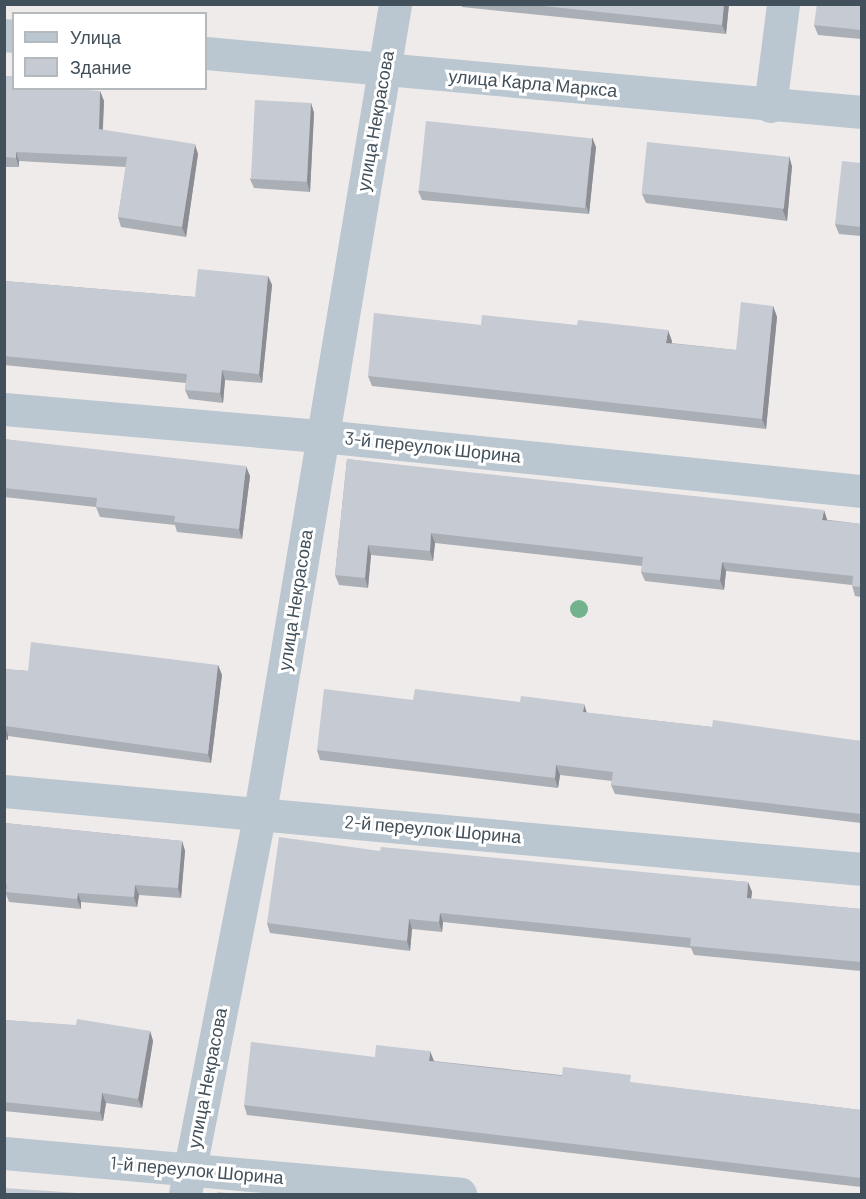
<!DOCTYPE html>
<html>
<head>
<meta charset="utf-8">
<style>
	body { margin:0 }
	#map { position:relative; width:866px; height:1199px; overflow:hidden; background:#efebeb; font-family:Barlow,sans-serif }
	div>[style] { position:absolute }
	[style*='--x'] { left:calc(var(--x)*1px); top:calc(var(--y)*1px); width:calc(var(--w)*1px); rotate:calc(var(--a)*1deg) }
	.street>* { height:33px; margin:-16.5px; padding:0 16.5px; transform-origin:16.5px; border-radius:16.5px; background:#bac7d0 }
	.trees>* { width:18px; height:18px; margin:-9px; border-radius:50%; background:#72b28d }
	.wall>* { inset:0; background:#aaaeb5 }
	.shaded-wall>* { inset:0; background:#8b8d93 }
	.building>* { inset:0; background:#c6cad2; transform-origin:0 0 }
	span { translate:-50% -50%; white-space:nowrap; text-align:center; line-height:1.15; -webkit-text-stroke:6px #fff; paint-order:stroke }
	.street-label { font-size:18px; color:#42505b }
	.frame { position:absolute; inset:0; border:6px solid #42505b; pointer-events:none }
	.legend { position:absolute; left:12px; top:12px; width:195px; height:78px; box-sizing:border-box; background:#fff; border:2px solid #b3b9bd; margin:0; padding:8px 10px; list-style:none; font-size:18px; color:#42505b }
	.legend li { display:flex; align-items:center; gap:12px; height:30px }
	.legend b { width:30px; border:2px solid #b3b9bd }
</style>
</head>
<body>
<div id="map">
	<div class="street">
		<div style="--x:4;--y:35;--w:10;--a:6"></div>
		<div style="--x:206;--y:53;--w:659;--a:5.14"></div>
		<div style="--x:770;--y:106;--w:103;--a:-82.7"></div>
		<div style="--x:4;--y:409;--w:319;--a:4.9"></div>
		<div style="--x:322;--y:436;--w:543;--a:5.82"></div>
		<div style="--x:4;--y:791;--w:862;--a:5.19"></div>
		<div style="--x:4;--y:1153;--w:458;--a:5.1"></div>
		<div style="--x:185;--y:1194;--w:389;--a:-78.9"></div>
		<div style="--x:260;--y:812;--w:819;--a:-80.51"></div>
	</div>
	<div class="trees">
		<div style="left:579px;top:609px"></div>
	</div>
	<div class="wall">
		<div style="clip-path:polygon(461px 4px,729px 4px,726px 34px,462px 7px)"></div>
		<div style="clip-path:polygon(861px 4px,861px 39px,818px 35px,814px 25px)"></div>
		<div style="clip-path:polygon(4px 76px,14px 88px,100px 91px,104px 101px,103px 130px,198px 154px,186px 237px,121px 227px,118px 217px,126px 167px,19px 161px,19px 167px,4px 167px)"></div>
		<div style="clip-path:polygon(311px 103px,314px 113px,310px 192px,254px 188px,250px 179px)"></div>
		<div style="clip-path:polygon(596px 147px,589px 214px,422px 200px,418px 191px)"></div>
		<div style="clip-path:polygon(861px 163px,861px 236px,839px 234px,835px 224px)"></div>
		<div style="clip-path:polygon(792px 166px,787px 221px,646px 203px,642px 194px)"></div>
		<div style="clip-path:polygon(268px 276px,272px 285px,262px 383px,225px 380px,223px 403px,189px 399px,185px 390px,186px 383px,4px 365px,4px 281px,195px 297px)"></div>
		<div style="clip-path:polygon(773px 306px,777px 317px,766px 429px,372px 386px,368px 376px,481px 325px,672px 341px,671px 343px,736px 350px)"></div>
		<div style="clip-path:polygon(4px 439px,250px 476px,242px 539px,177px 532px,175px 525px,100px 517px,96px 507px,4px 497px)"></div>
		<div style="clip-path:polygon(347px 459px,861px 524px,861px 597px,855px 596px,852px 585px,726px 571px,724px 590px,645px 581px,641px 572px,642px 566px,435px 543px,433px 561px,371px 555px,368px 588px,339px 585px,335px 575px)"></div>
		<div style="clip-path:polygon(218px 665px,222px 675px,211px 763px,8px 736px,8px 740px,4px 740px,4px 669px,28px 671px)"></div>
		<div style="clip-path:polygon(413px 700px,587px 713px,712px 727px,861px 741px,861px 823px,615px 794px,611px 785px,612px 781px,560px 775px,558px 788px,320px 760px,317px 750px)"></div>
		<div style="clip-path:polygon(4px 823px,182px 841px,185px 851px,181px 898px,139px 895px,137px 907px,81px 902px,81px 909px,9px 902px,6px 894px,4px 894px)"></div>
		<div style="clip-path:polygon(380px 851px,748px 882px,752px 892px,751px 899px,861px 909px,861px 971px,694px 955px,691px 948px,443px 922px,442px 932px,412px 929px,410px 951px,270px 933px,267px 923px)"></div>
		<div style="clip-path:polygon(4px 1020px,150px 1031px,153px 1041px,142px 1108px,106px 1103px,103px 1121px,4px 1111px)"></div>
		<div style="clip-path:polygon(375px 1057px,434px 1061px,634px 1083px,861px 1110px,861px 1187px,247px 1115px,244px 1105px)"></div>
	</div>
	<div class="shaded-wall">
		<div style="clip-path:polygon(724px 4px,729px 4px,726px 34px,722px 25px)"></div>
		<div style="clip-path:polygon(100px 91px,104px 101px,102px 139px,99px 129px)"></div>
		<div style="clip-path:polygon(311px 103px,314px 113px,310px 192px,307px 182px)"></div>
		<div style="clip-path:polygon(592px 137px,596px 147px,589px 214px,586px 205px)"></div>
		<div style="clip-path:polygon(195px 144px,198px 154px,186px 237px,182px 227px)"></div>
		<div style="clip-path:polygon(16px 152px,19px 161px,19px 167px,16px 158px)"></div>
		<div style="clip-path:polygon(789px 156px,792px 166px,787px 221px,783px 211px)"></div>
		<div style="clip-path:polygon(268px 276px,272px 285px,262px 383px,259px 374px)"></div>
		<div style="clip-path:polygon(773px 306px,777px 317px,766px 429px,762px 419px)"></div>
		<div style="clip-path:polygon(668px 330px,672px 341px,670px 354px,666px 343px)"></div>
		<div style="clip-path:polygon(222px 370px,225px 380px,223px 403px,220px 393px)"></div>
		<div style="clip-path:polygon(246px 466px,250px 476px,242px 539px,239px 529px)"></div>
		<div style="clip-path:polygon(824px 510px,827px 519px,826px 530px,822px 520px)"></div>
		<div style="clip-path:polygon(431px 533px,435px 543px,433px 561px,430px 551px)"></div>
		<div style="clip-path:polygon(368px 545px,371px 555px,368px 588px,365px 578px)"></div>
		<div style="clip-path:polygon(722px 562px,726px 571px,724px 590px,720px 580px)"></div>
		<div style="clip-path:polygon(218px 665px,222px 675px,211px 763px,208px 754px)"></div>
		<div style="clip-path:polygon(584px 704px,587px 713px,583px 712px)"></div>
		<div style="clip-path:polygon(5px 726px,8px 736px,8px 740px,4px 731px)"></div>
		<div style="clip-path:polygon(556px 765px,560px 775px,558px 788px,555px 778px)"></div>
		<div style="clip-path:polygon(182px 841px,185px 851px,181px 898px,178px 888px)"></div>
		<div style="clip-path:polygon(748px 882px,752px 892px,750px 908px,747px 898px)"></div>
		<div style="clip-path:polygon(135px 885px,139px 895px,137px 907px,134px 897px)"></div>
		<div style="clip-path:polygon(78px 893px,81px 902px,81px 909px,77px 899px)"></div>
		<div style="clip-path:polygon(440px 913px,443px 922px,442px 932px,439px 922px)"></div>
		<div style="clip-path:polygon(409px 919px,412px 929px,410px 951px,407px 941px)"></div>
		<div style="clip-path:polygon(150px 1031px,153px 1041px,142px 1108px,138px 1099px)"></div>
		<div style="clip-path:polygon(430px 1051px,434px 1061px,429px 1061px)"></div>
		<div style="clip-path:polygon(102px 1093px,106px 1103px,103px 1121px,100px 1112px)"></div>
	</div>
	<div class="building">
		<div style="clip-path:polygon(525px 4px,724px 4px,722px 25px)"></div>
		<div style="clip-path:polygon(817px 4px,861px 4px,861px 30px,814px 25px)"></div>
		<div style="clip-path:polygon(4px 76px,14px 76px,14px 88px,45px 88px,100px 91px,99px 129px,195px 144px,182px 227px,118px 217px,127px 157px,16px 152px,16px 158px,4px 157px)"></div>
		<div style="left:255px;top:100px;width:56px;height:79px;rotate:3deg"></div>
		<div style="left:426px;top:121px;width:167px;height:70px;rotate:6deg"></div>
		<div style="left:647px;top:142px;width:143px;height:52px;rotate:6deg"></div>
		<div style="clip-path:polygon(842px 161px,861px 163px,861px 227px,835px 224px)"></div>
		<div style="clip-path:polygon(198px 269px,268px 276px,259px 374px,222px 370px,220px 393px,185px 390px,187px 374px,4px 356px,4px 281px,195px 297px)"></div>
		<div style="clip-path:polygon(741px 302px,773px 306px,762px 419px,368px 376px,374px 313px,481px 325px,482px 315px,577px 325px,578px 320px,668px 330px,666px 343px,736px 350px)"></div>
		<div style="clip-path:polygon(4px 439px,246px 466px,239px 529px,174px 522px,175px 516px,96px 507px,97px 498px,4px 488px)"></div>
		<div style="clip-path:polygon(347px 459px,824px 510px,822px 520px,861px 524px,861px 587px,852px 586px,853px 576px,722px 562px,720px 580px,641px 572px,643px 557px,431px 533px,430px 551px,368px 545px,365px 578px,335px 575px)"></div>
		<div style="clip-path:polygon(31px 642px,218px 665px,208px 754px,5px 726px,4px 730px,4px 669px,28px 671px)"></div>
		<div style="clip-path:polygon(324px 689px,413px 700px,415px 689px,520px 702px,521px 696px,584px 704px,583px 712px,712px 727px,713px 720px,861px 741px,861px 814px,611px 785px,613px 772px,556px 765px,555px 778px,317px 750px)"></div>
		<div style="clip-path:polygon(4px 823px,182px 841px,178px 888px,135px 885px,134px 897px,78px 893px,77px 899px,6px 892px,7px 885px,4px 885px)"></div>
		<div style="clip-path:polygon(279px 837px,380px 851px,381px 847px,748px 882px,747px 898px,861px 909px,861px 962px,690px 946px,691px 938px,440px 913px,439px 922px,409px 919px,407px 941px,267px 923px)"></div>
		<div style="clip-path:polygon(77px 1019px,150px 1031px,138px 1099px,102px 1093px,100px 1112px,4px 1102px,4px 1020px,76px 1025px)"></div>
		<div style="clip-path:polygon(251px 1042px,375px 1057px,376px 1045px,430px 1051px,429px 1061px,562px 1076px,563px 1067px,631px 1075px,630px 1082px,861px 1110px,861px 1178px,244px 1105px)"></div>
		<div style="clip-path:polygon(4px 1188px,92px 1194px,4px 1194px)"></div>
		<div style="clip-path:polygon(218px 1192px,236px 1194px,217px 1194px)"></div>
	</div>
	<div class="street-label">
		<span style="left:533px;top:83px;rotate:5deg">улица Карла Маркса</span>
		<span style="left:375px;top:121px;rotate:-80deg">улица Некрасова</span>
		<span style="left:433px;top:447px;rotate:6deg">3-й переулок Шорина</span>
		<span style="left:295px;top:600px;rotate:-81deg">улица Некрасова</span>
		<span style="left:433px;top:829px;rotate:5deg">2-й переулок Шорина</span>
		<span style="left:207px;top:1078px;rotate:-79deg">улица Некрасова</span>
		<span style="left:197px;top:1170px;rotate:5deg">1-й переулок Шорина</span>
	</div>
	<div class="frame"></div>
	<ul class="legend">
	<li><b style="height:8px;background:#bac7d0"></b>Улица</li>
	<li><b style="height:16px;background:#c6cad2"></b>Здание</li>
	</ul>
</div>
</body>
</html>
